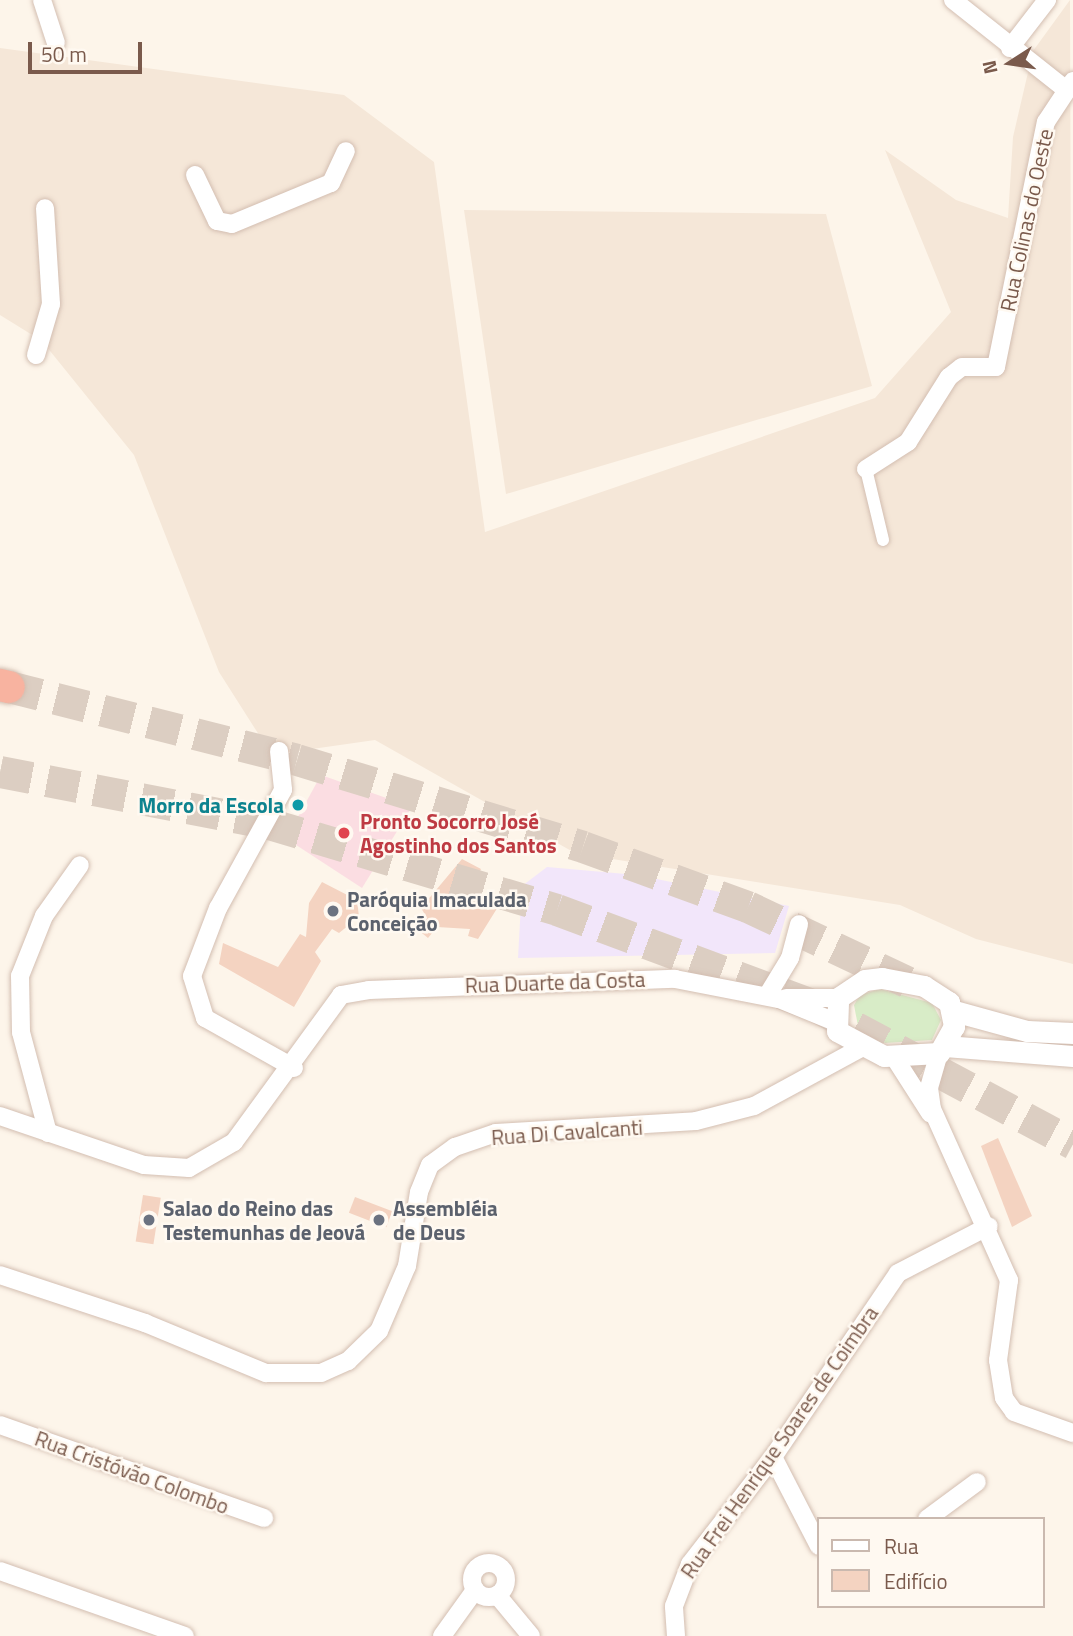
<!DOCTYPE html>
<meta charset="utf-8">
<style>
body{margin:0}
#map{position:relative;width:1073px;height:1636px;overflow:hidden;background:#fdf5ea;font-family:"Titillium Web",sans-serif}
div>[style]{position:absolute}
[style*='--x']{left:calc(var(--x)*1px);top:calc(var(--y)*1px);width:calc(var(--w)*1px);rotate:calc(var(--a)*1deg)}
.residential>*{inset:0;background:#f5e7d8}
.education>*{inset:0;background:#f2e6fa}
.medical>*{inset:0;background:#fbdde2}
.green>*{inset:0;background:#d8ecc7}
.building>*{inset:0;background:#f4d3c1;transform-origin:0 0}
.motorway-tunnel>*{height:32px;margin-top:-16px;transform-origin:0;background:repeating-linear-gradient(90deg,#dccec2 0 32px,transparent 0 48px)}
.roads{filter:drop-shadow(0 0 2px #d3beb1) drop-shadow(0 0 2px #d3beb1)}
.pedestrian>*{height:12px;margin:-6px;padding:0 6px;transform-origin:6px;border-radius:6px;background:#fff}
.minor>*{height:18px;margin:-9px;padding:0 9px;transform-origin:9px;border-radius:9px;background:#fff}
.minor>.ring{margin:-9px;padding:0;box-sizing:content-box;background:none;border:18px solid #fff;border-radius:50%}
.tertiary>*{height:21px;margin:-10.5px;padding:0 10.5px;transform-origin:10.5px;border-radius:10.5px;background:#fff}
.motorway>*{height:32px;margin:-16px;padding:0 16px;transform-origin:16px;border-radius:16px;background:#f8b3a0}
.dots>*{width:19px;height:19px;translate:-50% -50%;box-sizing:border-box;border:4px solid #fff9f1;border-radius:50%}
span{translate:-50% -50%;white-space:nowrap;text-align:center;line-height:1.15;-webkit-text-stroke:5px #fff9f1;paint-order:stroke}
.street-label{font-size:21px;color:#7a5a4c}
.culture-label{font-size:21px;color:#0d838f;font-weight:700}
.right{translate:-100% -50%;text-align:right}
.health-label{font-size:21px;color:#be3a42;font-weight:700}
.left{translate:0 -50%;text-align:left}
.worship-label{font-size:21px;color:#5b616d;font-weight:700}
.legend{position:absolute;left:817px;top:1517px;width:228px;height:91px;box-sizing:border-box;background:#fff9f1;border:2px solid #cab9af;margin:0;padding:9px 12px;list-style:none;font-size:21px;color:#7a5a4c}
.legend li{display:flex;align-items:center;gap:14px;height:35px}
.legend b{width:35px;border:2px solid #cab9af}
.north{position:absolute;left:975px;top:28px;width:70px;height:70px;-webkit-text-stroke:5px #fff9f1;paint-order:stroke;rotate:258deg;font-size:19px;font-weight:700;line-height:28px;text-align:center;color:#7a5a4c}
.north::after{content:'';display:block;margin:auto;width:24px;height:32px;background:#7a5a4c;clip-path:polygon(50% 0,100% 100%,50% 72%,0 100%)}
.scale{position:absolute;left:28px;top:42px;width:114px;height:32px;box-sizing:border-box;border:4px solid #7a5a4c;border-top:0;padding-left:9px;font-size:21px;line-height:24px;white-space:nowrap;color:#7a5a4c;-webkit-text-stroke:5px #fff9f1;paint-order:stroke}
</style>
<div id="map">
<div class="residential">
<i style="clip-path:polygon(1070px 0,1073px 964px,976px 939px,900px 905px,575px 853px,375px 740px,284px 753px,261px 738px,219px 672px,134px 455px,42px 341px,0 315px,0 48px,344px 95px,434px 162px,485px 532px,875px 398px,951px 312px,885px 150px,956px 200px,1008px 218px,1013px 137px,1033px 51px)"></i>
<i style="clip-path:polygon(464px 210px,826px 214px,872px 386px,506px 494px)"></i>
</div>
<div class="education">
<i style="clip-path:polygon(547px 867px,637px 875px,789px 906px,775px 953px,518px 958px,522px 886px)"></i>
</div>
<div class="medical">
<i style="clip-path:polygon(321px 775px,412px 807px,362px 888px,293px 843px,294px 824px)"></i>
</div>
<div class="green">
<i style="clip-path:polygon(880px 989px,932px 1003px,941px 1020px,932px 1040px,885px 1043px,858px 1026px,854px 1005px,860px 995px)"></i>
</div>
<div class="building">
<i style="clip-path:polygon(462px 859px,481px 869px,469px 893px,501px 902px,478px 939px,468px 936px,470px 929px,437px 927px,428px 938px,417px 929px,426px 916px,421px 908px)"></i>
<i style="clip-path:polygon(322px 882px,357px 900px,359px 917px,339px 933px,332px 929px,315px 952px,321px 961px,294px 1007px,219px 964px,223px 943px,278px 967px,300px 934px,306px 937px,309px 903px)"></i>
<i style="clip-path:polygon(998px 1138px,1032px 1216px,1012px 1227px,981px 1146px)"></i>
<i style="left:143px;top:1195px;width:18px;height:47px;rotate:9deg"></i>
<i style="left:355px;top:1197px;width:40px;height:17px;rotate:21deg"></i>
</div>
<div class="motorway-tunnel">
<i style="--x:9;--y:687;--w:297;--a:14.2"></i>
<i style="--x:297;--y:760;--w:299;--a:16.9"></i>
<i style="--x:583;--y:847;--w:176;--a:20"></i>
<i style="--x:748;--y:907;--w:189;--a:25.3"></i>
<i style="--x:0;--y:772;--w:274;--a:10.9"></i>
<i style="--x:269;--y:824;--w:301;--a:16.6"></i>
<i style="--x:557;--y:910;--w:273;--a:20.4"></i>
<i style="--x:813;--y:1005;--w:295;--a:28.1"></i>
</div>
<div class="roads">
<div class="pedestrian">
<i style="--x:866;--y:469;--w:73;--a:76.5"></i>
</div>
<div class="minor">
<i style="--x:42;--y:0;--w:45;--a:72"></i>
<i style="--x:953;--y:0;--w:142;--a:38.4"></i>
<i style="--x:1010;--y:48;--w:61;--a:-52.4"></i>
<i style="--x:195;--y:175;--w:51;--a:64.4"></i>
<i style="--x:217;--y:221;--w:15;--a:11"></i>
<i style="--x:232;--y:224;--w:107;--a:-22.5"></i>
<i style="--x:331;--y:183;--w:35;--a:-65"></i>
<i style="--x:36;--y:355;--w:53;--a:-73.6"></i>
<i style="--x:51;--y:304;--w:96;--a:-93.6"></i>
<i style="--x:866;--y:469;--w:50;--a:-32.7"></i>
<i style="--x:908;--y:442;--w:77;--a:-57.8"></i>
<i style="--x:949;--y:377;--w:16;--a:-38"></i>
<i style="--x:962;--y:367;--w:34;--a:0"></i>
<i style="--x:996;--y:367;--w:250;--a:-78.5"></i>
<i style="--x:1046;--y:122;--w:49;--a:-56.6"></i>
<i style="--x:279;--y:751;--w:39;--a:84"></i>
<i style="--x:283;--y:790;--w:135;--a:118.8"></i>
<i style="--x:218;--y:908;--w:73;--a:110.9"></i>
<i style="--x:192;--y:976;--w:44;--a:72.8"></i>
<i style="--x:205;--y:1018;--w:102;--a:29.3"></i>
<i style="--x:767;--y:996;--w:44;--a:-58.8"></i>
<i style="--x:790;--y:958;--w:35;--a:-75"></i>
<i style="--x:786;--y:998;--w:52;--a:0"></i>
<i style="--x:939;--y:1053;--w:36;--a:106"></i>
<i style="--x:929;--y:1088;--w:21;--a:82"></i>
<i style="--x:932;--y:1109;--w:188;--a:65.8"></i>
<i style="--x:1009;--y:1280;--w:81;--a:97.8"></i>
<i style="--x:998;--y:1360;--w:38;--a:81"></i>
<i style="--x:1004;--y:1398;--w:17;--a:54"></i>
<i style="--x:1014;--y:1412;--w:63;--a:19.6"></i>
<i style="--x:894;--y:1057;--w:67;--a:57.3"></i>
<i style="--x:0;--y:1116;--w:152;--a:18.8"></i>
<i style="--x:144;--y:1165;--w:45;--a:3.8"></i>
<i style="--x:189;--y:1168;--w:52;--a:-30"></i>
<i style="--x:234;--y:1142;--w:182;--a:-53.9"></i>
<i style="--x:341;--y:995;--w:28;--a:-10"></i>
<i style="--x:369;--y:990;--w:306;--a:-2.1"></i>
<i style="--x:675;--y:979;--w:106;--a:10.9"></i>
<i style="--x:779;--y:999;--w:58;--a:22.2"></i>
<i style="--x:48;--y:1133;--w:105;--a:-105"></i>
<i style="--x:21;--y:1032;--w:56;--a:-91"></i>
<i style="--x:20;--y:976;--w:65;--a:-68.2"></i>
<i style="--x:44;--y:916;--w:62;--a:-54.8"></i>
<i style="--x:0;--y:1275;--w:153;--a:18.3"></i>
<i style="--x:145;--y:1323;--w:131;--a:22.5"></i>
<i style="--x:266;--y:1373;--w:55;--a:0"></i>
<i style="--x:321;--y:1373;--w:30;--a:-24"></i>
<i style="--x:348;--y:1361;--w:43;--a:-44.1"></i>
<i style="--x:379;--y:1331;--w:71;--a:-66.7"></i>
<i style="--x:407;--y:1266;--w:75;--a:-80.8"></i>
<i style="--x:419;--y:1192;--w:29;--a:-68"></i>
<i style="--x:430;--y:1165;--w:31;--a:-36"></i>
<i style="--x:455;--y:1147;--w:43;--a:-18.9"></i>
<i style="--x:496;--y:1133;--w:200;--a:-3.4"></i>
<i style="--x:696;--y:1121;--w:60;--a:-14.5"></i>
<i style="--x:754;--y:1106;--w:122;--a:-28.5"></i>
<i style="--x:0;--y:1425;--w:280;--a:19.4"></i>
<i style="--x:773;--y:1457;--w:100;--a:62.7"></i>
<i style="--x:927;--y:1519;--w:62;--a:-36.5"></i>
<i class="ring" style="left:472px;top:1563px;width:16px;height:16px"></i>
<i style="--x:0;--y:1571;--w:196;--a:19.4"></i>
<i style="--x:497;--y:1595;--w:53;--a:50.3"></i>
<i style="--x:442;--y:1636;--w:57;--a:-54.3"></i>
<i style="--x:676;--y:1636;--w:30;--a:-94"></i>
<i style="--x:674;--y:1606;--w:45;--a:-69.1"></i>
<i style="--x:690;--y:1564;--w:135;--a:-52.2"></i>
<i style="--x:773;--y:1457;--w:222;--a:-55.8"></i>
<i style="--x:898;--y:1273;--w:102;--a:-27.3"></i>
</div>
<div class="tertiary">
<i style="--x:882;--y:978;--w:43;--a:10.8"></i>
<i style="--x:924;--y:986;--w:30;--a:33"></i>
<i style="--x:949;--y:1002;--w:25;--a:78"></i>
<i style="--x:954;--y:1026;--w:31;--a:119"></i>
<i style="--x:939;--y:1053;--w:55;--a:176.9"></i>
<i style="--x:884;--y:1056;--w:53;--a:-152"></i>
<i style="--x:837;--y:1031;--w:33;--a:-88"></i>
<i style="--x:838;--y:998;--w:32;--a:-34"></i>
<i style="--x:865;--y:980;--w:17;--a:-7"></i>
<i style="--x:954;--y:1011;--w:76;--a:15.3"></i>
<i style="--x:1027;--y:1031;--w:46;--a:2.5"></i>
<i style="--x:945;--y:1046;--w:128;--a:4.5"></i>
</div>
<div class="motorway">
<i style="--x:0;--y:685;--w:9;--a:13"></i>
</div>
</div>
<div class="dots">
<i style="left:298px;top:805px;background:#0f9aa8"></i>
<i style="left:344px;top:833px;background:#e0444e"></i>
<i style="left:333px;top:911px;background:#6b7280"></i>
<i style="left:149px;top:1220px;background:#6b7280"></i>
<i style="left:379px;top:1220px;background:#6b7280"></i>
</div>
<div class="street-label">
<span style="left:1026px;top:220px;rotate:-78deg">Rua Colinas do Oeste</span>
<span style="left:555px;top:982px;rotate:-2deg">Rua Duarte da Costa</span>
<span style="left:567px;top:1132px;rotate:-4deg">Rua Di Cavalcanti</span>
<span style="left:779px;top:1442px;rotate:-55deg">Rua Frei Henrique Soares de Coimbra</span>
<span style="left:132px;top:1472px;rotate:20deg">Rua Cristóvão Colombo</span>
</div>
<div class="culture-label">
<span class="right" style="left:284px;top:805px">Morro da Escola</span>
</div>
<div class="health-label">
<span class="left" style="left:360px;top:833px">Pronto Socorro José<br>Agostinho dos Santos</span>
</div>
<div class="worship-label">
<span class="left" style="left:347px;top:911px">Paróquia Imaculada<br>Conceição</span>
<span class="left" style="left:163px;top:1220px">Salao do Reino das<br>Testemunhas de Jeová</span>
<span class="left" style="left:393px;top:1220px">Assembléia<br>de Deus</span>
</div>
<ul class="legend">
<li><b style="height:9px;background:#fff"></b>Rua</li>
<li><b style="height:19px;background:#f4d3c1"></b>Edifício</li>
</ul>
<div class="north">N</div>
<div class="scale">50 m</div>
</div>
